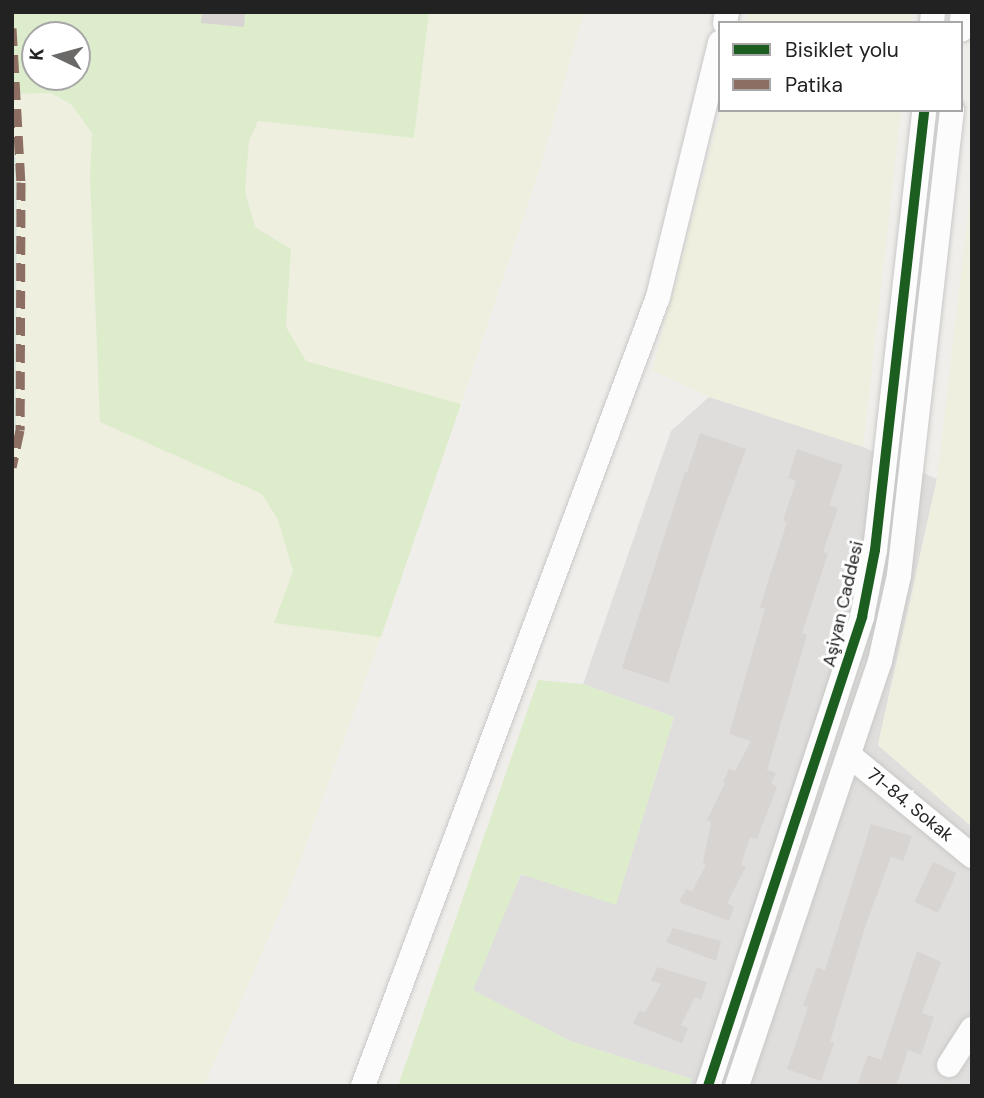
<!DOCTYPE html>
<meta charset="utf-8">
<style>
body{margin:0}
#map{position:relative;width:984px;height:1098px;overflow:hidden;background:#f0eeeb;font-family:"DM Sans",sans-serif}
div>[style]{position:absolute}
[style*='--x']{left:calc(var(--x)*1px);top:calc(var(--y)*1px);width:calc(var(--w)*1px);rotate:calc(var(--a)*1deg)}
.residential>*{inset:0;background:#dfdedc}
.farmland>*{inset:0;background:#efefdf;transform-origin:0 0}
.grass>*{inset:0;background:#ddeccb}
.wetland>*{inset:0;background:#d9e6de}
.building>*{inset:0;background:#d7d4d2;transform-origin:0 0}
.roads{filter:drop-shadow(0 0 2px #c9c8c7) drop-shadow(0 0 2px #c9c8c7)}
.minor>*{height:24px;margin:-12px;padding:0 12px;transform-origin:12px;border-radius:12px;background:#fdfcfc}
.quiet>*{height:9px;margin-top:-4.5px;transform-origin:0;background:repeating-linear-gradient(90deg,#8d6e63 0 18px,transparent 0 27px)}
.cycleway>*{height:10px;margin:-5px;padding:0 5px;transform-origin:5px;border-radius:5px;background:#1b5e20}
span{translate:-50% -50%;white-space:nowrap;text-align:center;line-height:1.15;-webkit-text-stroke:6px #fff;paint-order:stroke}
.street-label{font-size:18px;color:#222}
.frame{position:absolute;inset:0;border:14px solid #222;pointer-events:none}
.legend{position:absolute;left:718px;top:21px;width:245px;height:91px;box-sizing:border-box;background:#fff;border:2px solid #a7a7a7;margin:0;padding:9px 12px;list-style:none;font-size:21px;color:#222}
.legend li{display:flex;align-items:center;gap:14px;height:35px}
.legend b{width:35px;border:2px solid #a7a7a7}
.north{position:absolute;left:21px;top:21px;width:70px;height:70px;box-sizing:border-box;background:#fff;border:2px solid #a7a7a7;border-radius:50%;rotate:275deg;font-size:19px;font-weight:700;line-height:28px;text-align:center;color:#222}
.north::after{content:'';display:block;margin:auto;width:24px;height:32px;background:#6a6968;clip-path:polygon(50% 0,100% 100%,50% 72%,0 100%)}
</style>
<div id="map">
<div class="residential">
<i style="clip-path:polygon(709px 397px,840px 437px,937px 479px,878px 745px,972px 827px,972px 1086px,689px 1086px,691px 1079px,570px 1041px,472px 990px,521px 874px,616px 904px,674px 717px,583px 684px,671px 431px)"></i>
</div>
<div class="farmland">
<i style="clip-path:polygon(429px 12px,584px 12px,541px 165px,461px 404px,306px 361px,286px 327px,291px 249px,255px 227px,245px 191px,249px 141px,258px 121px,414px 138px)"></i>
<i style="left:747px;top:12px;width:165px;height:11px"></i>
<i style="clip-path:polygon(51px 93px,72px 105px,92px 133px,90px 178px,100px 422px,262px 494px,278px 520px,293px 572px,275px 623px,381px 637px,291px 886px,204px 1086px,12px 1086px,12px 447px,16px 430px,17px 182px,12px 94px)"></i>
<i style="clip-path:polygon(721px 110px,901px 110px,863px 447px,709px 397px,652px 370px)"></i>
<i style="clip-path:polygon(972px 180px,972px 827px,878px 745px,937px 479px)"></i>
</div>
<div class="grass">
<i style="clip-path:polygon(evenodd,12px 12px,429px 12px,414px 138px,258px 121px,249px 141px,245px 191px,255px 227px,291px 249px,286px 327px,306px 361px,461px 404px,381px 637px,274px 623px,293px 571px,278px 520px,262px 494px,100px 422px,90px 178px,92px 133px,72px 105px,51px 93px,12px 94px,12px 12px,35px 35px,77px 35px,77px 77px,35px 77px,35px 35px)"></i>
<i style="clip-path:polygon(538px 680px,583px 684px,674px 717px,616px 905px,521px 874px,473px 990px,570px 1041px,692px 1079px,689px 1086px,398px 1086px)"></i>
</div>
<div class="wetland">
<i style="clip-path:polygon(12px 100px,17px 182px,16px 430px,12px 447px)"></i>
</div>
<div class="building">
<i style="clip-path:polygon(202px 12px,245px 12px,244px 27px,201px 23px)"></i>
<i style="clip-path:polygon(700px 433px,746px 449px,716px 531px,668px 683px,622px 668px,685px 472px,687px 473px)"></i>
<i style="clip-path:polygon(797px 449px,843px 465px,829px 505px,838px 508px,823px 552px,828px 553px,802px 633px,807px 635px,767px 770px,776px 773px,771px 783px,777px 787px,757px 839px,750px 837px,741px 865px,746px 866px,727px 903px,734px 907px,729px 921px,679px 902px,686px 889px,692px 891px,706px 865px,703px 863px,711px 822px,707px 820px,725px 783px,723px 782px,729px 769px,735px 771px,751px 741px,729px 734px,765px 609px,760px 607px,787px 522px,783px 521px,796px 481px,788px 478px)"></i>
<i style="clip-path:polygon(871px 824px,912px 836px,903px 861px,891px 857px,865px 927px,830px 1042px,834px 1043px,821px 1081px,787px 1069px,808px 1007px,803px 1006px,817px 967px,825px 970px)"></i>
<i style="left:933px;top:862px;width:26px;height:44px;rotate:25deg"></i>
<i style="clip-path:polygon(673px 928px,721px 941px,716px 961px,666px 942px)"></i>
<i style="clip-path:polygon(917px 951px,941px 962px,922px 1013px,934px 1017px,921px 1055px,908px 1050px,896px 1086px,857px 1086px,868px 1055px,881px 1060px)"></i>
<i style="clip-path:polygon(657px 967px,707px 982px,701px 1000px,695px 997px,681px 1025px,688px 1028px,682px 1043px,633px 1024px,639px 1011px,645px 1012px,661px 984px,651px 981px)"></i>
</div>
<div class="roads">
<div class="minor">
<i style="--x:725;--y:23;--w:11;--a:-80"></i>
<i style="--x:932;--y:23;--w:11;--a:-85"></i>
<i style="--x:961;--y:30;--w:18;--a:-84"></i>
<i style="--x:849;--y:755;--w:159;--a:39.4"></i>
<i style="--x:949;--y:1065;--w:43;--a:-57.4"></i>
<i style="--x:363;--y:1086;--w:842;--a:-69.5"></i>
<i style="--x:658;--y:297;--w:262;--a:-76.3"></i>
<i style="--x:708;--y:1086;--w:494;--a:-71.8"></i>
<i style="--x:862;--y:617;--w:68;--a:-79"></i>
<i style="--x:875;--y:550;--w:443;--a:-83.6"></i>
<i style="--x:737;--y:1086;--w:448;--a:-71.4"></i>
<i style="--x:880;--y:661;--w:88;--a:-77.5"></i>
<i style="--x:899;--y:575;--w:468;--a:-83.5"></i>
</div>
</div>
<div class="quiet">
<i style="--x:12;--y:28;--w:154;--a:86.7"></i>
<i style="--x:21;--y:182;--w:248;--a:90.2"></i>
<i style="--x:20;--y:430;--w:38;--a:102"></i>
</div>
<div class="cycleway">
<i style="--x:708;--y:1086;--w:494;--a:-71.8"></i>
<i style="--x:862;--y:617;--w:68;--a:-79"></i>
<i style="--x:875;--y:550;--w:443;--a:-83.6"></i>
</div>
<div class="street-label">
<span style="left:843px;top:604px;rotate:-77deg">Aşiyan Caddesi</span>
<span style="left:910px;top:805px;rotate:39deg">71-84. Sokak</span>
</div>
<div class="frame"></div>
<ul class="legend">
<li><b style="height:9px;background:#1b5e20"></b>Bisiklet yolu</li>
<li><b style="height:9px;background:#8d6e63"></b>Patika</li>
</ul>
<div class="north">K</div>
</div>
